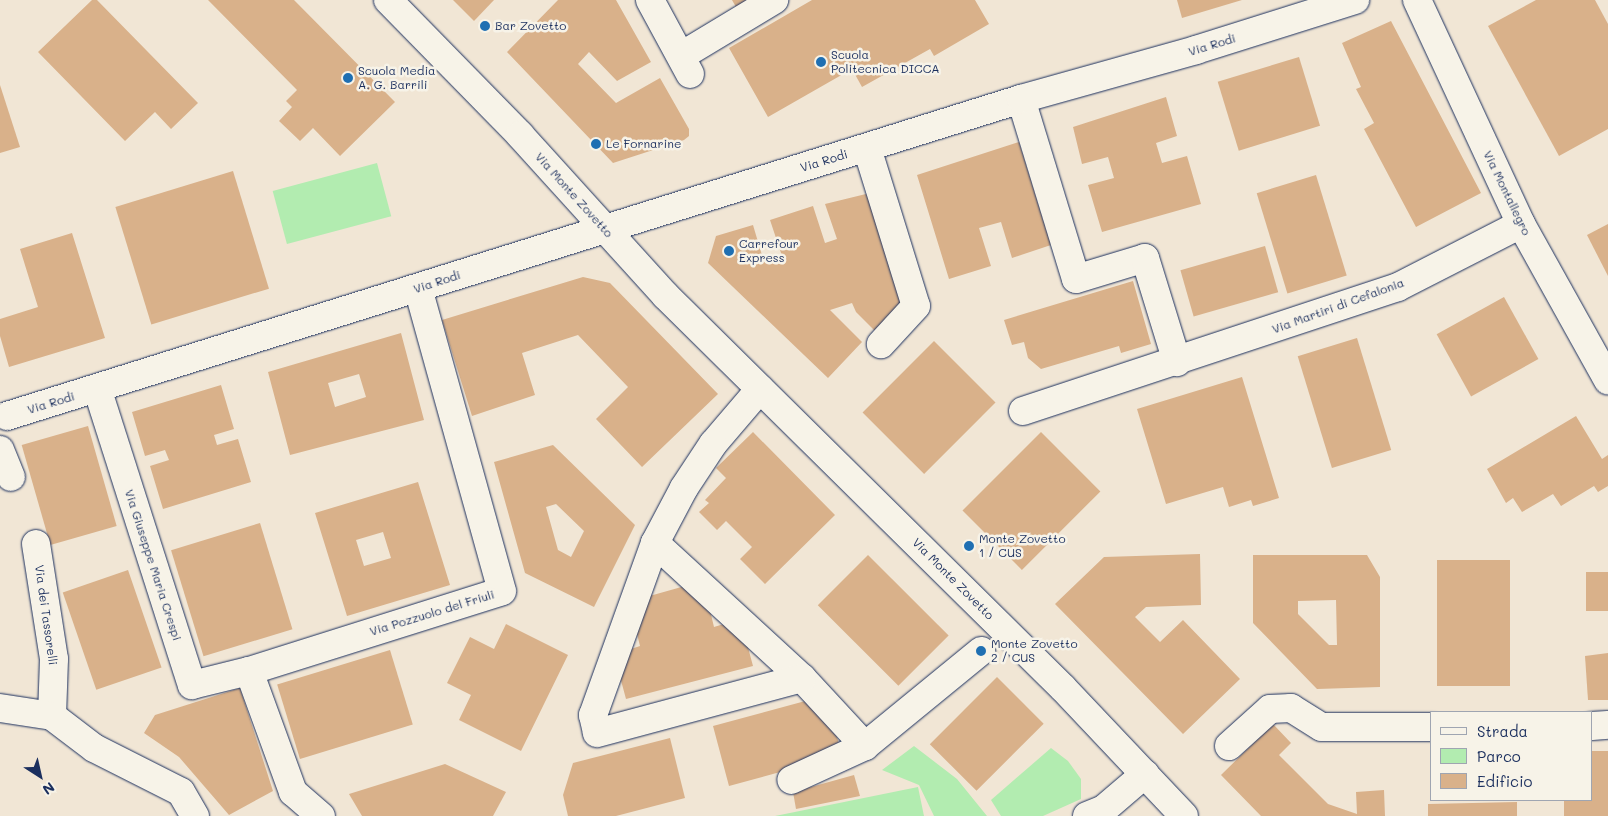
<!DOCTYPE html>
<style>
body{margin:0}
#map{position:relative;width:1608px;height:816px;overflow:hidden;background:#f1e6d5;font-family:Mali,sans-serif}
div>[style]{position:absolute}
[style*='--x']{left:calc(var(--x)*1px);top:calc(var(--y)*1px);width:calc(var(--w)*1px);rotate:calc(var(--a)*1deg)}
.green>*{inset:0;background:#b2ecb0;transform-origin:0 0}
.building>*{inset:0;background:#d9b18a;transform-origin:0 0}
.roads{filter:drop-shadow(0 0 1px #1b2f5e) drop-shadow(0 0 1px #1b2f5e)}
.minor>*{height:28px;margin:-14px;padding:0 14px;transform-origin:14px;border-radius:14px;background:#f7f3e8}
.dots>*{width:14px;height:14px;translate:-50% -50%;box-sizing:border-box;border:2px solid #f7f3e8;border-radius:50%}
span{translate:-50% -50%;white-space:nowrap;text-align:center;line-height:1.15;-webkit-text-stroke:5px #f7f3e8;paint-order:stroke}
.poi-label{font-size:12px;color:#1b2f5e}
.left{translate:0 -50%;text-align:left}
.street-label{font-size:12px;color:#1b2f5e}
.legend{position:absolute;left:1430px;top:711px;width:162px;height:90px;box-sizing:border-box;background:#f7f3e8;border:1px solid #9fa5b1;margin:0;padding:6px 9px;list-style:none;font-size:15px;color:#1b2f5e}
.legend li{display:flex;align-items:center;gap:10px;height:25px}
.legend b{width:25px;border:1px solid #9fa5b1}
.north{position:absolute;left:15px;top:751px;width:50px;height:50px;-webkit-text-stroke:4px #f7f3e8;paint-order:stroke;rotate:145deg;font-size:14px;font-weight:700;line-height:20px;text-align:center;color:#1b2f5e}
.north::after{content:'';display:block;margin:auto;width:18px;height:22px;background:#1b2f5e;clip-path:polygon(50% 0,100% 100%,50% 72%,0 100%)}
</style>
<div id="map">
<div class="green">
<i style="left:377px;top:163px;width:55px;height:108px;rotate:75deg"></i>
<i style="clip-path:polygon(914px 746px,957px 779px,987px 816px,934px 816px,919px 785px,882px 770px)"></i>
<i style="clip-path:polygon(1051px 748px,1068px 761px,1081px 779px,1081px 799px,1043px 816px,1001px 816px,991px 800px)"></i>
<i style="clip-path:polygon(918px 787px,924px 816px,775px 816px)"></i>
</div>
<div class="building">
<i style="clip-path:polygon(92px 0,97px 0,198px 103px,171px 129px,155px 112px,125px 141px,38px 52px)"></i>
<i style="clip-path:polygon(208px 0,294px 0,395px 102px,340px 156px,313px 128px,300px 141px,279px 121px,292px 107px,286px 101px,297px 90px)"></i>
<i style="clip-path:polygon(453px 0,494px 0,474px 21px)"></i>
<i style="clip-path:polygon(558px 0,616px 0,651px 62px,617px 81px,589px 52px,578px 64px,616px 103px,660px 78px,689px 129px,689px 136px,684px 140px,613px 163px,507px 52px)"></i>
<i style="clip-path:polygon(732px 0,748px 0,736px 7px)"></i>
<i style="clip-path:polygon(812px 0,975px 0,989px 24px,934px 56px,930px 49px,862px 87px,852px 69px,768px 117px,729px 48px)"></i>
<i style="clip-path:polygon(1177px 0,1242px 0,1182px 18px)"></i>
<i style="clip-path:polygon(1536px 0,1595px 0,1608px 24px,1608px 129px,1559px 156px,1488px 26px)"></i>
<i style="clip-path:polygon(1391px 21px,1481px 193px,1416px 227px,1364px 129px,1374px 123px,1356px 89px,1361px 87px,1342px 43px)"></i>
<i style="left:1299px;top:57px;width:72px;height:85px;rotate:73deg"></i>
<i style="clip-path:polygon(0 85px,20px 147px,0 153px)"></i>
<i style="clip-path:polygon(1166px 97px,1177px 136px,1156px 143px,1162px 163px,1187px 156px,1201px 204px,1102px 232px,1088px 185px,1114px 178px,1108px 157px,1082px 164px,1073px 127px)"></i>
<i style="clip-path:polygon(1019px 142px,1051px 245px,1012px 258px,1001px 222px,979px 228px,991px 266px,949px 279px,917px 175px)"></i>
<i style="left:233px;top:171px;width:123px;height:123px;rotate:73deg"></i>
<i style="left:1316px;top:175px;width:105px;height:62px;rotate:73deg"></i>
<i style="clip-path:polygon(870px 193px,904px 301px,875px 331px,856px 312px,852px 303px,830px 310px,862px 342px,828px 378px,708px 263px,716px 236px,753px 225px,764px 262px,782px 256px,770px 220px,813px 206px,825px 243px,837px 239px,825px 204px)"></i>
<i style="clip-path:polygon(1608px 224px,1608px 276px,1587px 235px)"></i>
<i style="clip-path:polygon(72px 233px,105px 338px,9px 367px,0 336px,0 319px,38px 307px,20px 249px)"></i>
<i style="left:1265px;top:246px;width:48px;height:88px;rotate:74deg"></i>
<i style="clip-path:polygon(583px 277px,610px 283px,718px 394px,642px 467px,596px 419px,628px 387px,578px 335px,522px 353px,535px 395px,472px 416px,442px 320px)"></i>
<i style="clip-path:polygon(1133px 281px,1151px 344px,1121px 353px,1119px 346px,1041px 369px,1028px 358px,1024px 342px,1012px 345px,1004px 320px)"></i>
<i style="left:1504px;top:297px;width:71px;height:77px;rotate:61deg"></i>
<i style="clip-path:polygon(evenodd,401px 333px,424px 420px,290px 455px,268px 372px,401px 333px,359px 374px,366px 397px,335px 407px,328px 383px,359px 374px)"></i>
<i style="left:1357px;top:338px;width:117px;height:62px;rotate:73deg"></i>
<i style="left:934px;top:341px;width:87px;height:101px;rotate:45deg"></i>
<i style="clip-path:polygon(1242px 377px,1279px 498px,1253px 506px,1251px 500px,1229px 507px,1223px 487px,1166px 504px,1137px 409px)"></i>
<i style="clip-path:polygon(221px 385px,234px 429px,214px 435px,217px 445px,238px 439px,251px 482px,163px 509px,150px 466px,169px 460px,165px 450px,145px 456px,132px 412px)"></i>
<i style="clip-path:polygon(1576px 416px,1602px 459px,1608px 455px,1608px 486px,1598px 492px,1594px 486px,1561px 506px,1553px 494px,1522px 512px,1513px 498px,1506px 503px,1487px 469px)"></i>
<i style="left:88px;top:426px;width:104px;height:69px;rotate:74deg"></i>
<i style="clip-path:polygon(753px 432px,835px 515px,765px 584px,740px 559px,752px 547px,726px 521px,717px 530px,699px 512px,709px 503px,705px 500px,726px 478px,716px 468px)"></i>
<i style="left:1041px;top:432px;width:84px;height:111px;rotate:45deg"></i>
<i style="clip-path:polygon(evenodd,553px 445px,635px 525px,594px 607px,525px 573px,494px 462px,553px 445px,556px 504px,584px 531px,571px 557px,558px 550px,546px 507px,556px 504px)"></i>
<i style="clip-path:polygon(evenodd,418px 482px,450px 585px,347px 616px,315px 513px,418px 482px,383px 532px,391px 558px,364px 566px,356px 540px,383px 532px)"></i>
<i style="left:260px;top:523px;width:111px;height:93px;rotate:73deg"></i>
<i style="clip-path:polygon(1200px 554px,1201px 605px,1146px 607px,1135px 617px,1160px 642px,1183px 620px,1240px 679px,1183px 734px,1055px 604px,1104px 557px)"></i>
<i style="left:868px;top:555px;width:114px;height:71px;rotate:45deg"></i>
<i style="clip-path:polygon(evenodd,1253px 555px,1367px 555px,1380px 577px,1380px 687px,1317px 689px,1253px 623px,1253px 555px,1336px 600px,1337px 645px,1329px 645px,1298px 614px,1298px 601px,1336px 600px)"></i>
<i style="left:1437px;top:560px;width:73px;height:126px"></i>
<i style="left:128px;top:570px;width:103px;height:69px;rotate:71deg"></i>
<i style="left:1608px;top:572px;width:39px;height:22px;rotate:90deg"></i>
<i style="clip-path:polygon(685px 586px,707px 598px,714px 627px,727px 623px,746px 640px,753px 666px,626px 699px,619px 673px,628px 650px,640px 646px,633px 618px,646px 597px)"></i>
<i style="clip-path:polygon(506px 624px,568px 655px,521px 751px,459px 720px,471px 695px,447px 683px,470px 637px,494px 649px)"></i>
<i style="left:390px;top:650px;width:78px;height:118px;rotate:73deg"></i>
<i style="clip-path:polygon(1608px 653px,1608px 700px,1588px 700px,1585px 656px)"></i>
<i style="left:997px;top:677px;width:66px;height:95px;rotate:45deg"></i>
<i style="clip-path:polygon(240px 688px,273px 791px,229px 815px,179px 757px,144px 733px,155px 715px)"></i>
<i style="clip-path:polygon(809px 700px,833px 722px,842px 755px,729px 786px,713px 726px)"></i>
<i style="clip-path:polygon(1273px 724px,1291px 743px,1279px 755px,1328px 804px,1357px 814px,1356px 792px,1384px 790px,1385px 816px,1261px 816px,1221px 775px)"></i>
<i style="clip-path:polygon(670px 738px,685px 798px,616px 816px,568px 816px,563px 795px,573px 763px)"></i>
<i style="clip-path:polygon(1592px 751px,1608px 751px,1608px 816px,1564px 816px,1564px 800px,1592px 800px)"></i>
<i style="clip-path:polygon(445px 764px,506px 792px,493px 816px,362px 816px,349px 794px)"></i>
<i style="clip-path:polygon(854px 775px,860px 796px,796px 809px,793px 792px)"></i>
<i style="clip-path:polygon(1517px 802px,1517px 816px,1428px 816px,1428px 804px)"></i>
</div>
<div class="roads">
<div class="minor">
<i style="--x:388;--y:0;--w:189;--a:45.6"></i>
<i style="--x:520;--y:135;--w:216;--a:47.8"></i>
<i style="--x:665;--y:295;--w:559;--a:44.64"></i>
<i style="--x:1063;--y:688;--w:176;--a:46.6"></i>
<i style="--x:650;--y:0;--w:84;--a:61.6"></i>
<i style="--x:1417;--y:0;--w:247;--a:65.1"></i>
<i style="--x:1521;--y:224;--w:179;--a:60.9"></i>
<i style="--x:681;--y:56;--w:109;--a:-31.1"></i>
<i style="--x:1021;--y:99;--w:188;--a:73"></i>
<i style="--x:1076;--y:279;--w:72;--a:-16.9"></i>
<i style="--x:1145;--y:258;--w:109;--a:72.9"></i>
<i style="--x:867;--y:148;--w:165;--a:72.8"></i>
<i style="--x:916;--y:306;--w:52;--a:132.6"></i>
<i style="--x:97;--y:388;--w:312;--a:72.3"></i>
<i style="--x:192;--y:685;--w:59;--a:-13.8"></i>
<i style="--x:249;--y:671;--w:265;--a:-17.5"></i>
<i style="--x:502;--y:591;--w:314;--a:-105.5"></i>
<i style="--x:760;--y:389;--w:72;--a:130.5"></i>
<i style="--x:713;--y:444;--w:53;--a:123.4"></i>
<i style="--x:684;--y:488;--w:62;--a:117.8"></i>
<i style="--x:655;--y:543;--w:200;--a:42.6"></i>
<i style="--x:802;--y:678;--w:93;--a:47.2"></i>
<i style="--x:865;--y:746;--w:81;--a:155.3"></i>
<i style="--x:1023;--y:411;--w:395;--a:-18.3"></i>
<i style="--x:1398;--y:287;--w:138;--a:-27.1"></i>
<i style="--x:7;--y:416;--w:1062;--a:-17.36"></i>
<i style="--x:1021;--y:99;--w:182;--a:-15.6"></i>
<i style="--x:1196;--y:50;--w:167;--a:-17.5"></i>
<i style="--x:0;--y:450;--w:29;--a:68"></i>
<i style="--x:655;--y:543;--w:183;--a:109.8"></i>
<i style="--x:593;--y:715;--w:18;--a:77"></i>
<i style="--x:597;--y:733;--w:212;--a:-15"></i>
<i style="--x:36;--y:544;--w:116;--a:81.1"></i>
<i style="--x:54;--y:659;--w:57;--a:92"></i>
<i style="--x:249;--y:671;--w:129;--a:70"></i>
<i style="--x:293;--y:792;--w:37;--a:41"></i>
<i style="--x:0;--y:708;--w:53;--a:8.7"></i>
<i style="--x:52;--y:716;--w:53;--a:37.3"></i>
<i style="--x:94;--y:748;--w:97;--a:26.8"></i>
<i style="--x:181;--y:792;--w:28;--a:60"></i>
<i style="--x:1592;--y:726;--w:16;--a:-4"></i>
<i style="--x:865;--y:746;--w:150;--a:-39.3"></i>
<i style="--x:1229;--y:746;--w:55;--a:-42.1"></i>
<i style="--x:1270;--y:709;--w:21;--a:-3"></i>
<i style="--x:1291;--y:708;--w:36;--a:32"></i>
<i style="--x:1322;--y:727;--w:110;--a:0"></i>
<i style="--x:1087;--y:816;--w:18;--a:-22"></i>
<i style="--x:1104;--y:809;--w:54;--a:-40.5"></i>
</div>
</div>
<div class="dots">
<i style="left:485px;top:26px;background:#1f6fb2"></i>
<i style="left:821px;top:62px;background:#1f6fb2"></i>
<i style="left:348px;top:78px;background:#1f6fb2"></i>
<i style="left:596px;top:144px;background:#1f6fb2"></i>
<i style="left:729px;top:251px;background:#1f6fb2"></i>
<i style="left:969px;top:546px;background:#1f6fb2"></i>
<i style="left:981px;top:651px;background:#1f6fb2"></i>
</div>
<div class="poi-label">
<span class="left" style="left:495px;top:26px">Bar Zovetto</span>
<span class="left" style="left:831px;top:62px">Scuola<br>Politecnica DICCA</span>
<span class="left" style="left:358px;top:78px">Scuola Media<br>A. G. Barrili</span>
<span class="left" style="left:606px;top:144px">Le Fornarine</span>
<span class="left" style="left:739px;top:251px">Carrefour<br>Express</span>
<span class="left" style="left:979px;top:546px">Monte Zovetto<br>1 / CUS</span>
<span class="left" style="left:991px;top:651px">Monte Zovetto<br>2 / CUS</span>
</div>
<div class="street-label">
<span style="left:1212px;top:45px;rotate:-17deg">Via Rodi</span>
<span style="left:824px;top:161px;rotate:-17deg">Via Rodi</span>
<span style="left:1507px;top:193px;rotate:64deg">Via Montallegro</span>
<span style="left:574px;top:195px;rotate:48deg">Via Monte Zovetto</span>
<span style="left:437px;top:282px;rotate:-18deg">Via Rodi</span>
<span style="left:1338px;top:306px;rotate:-20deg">Via Martiri di Cefalonia</span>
<span style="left:51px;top:403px;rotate:-17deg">Via Rodi</span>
<span style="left:153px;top:565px;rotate:72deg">Via Giuseppe Maria Crespi</span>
<span style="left:953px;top:579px;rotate:45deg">Via Monte Zovetto</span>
<span style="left:432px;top:613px;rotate:-17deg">Via Pozzuolo del Friuli</span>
<span style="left:46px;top:615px;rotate:82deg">Via dei Tassorelli</span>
</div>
<ul class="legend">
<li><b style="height:6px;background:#f7f3e8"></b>Strada</li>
<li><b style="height:14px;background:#b2ecb0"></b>Parco</li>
<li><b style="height:14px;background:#d9b18a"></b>Edificio</li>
</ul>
<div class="north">N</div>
</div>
